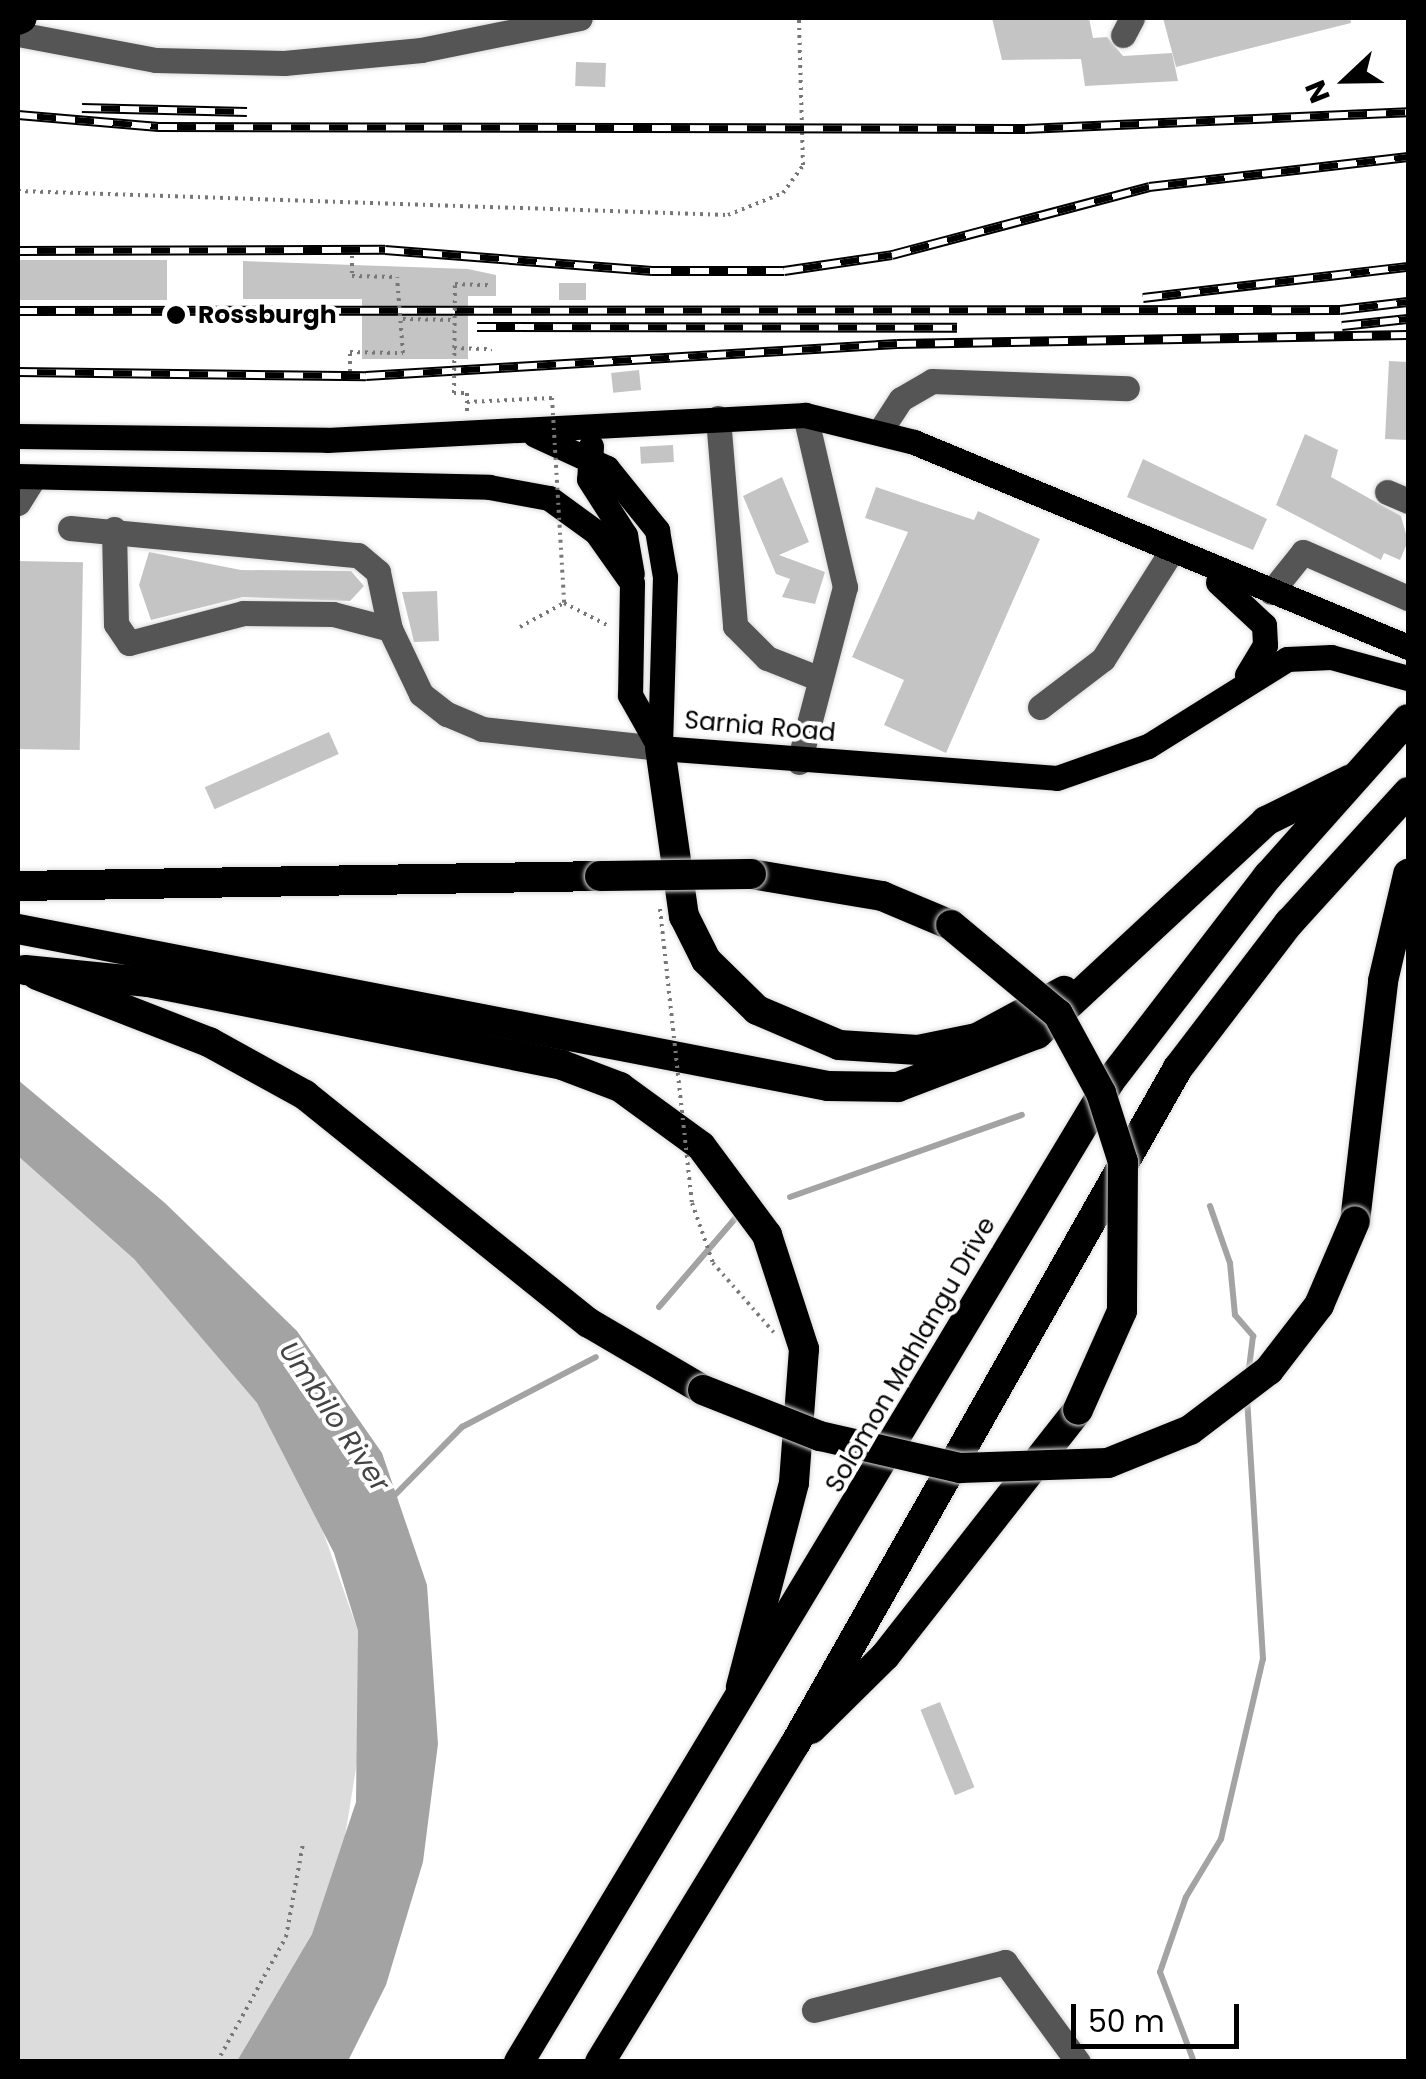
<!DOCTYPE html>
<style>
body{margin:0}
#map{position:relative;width:1426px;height:2079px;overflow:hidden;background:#fff;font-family:Poppins,sans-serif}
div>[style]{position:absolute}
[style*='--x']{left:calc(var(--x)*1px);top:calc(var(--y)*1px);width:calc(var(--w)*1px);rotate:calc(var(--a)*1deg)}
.green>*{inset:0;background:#dcdcdc}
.water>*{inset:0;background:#a3a3a3}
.stream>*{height:6px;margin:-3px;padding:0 3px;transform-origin:3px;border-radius:3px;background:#a3a3a3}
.building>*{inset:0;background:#c4c4c4;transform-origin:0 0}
.path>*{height:4px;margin-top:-2px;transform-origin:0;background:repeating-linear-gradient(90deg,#777 0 2.5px,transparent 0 7.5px)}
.roads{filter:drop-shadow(0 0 2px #dbdbdb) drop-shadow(0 0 2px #dbdbdb)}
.minor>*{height:25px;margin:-12.5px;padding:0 12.5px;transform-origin:12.5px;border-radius:12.5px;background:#555}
.major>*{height:25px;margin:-12.5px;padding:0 12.5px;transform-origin:12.5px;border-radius:12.5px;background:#000}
.highway>*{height:30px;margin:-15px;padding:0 15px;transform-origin:15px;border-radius:15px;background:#000}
.rail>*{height:10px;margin-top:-5px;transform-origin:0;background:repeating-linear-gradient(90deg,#fff 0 19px,#000 0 38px);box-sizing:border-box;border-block:2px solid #000}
.path-bridge>*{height:4px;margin-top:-2px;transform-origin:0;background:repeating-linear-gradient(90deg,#777 0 2.5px,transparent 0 7.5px)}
.bridges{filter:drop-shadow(0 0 2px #dbdbdb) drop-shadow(0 0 2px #dbdbdb)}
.highway-bridge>*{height:30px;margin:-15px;padding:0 15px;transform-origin:15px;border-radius:15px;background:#000}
.dots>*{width:28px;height:28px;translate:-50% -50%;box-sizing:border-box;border:5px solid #fff;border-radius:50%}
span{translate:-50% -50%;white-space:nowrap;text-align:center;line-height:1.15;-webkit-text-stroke:8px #fff;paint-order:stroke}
.poi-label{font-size:25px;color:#000;font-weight:700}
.left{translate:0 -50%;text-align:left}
.street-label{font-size:25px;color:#000}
.water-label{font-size:28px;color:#444;font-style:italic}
.frame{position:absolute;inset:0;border:20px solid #000;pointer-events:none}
.north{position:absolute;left:1296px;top:30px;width:100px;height:100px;-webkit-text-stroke:8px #fff;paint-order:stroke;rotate:248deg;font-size:28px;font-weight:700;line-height:40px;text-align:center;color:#000}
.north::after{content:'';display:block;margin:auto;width:35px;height:45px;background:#000;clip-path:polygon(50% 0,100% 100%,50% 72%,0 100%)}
.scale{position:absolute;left:1071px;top:2004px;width:168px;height:45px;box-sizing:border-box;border:5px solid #000;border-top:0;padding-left:12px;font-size:30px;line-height:35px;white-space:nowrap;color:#000;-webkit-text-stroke:8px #fff;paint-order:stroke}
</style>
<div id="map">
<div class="green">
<i style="clip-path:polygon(18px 1156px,134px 1259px,257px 1403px,314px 1506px,358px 1631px,363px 1725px,342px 1855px,312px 1934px,237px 2061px,18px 2061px)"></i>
</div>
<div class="water">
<i style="clip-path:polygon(18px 1080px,165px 1203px,297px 1331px,382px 1453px,427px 1585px,438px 1744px,423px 1862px,386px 1985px,348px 2061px,237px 2061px,312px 1934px,356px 1802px,358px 1631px,334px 1553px,257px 1403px,134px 1259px,18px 1156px)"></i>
</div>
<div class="stream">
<i style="--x:790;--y:1197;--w:246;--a:-19.5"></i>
<i style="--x:1210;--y:1206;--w:60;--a:70.7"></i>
<i style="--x:1230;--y:1263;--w:52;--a:84.5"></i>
<i style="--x:1235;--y:1315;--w:28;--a:49"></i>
<i style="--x:1253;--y:1336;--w:35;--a:97"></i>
<i style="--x:659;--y:1307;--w:121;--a:-49.3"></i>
<i style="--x:390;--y:1500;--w:103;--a:-45.4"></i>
<i style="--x:462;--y:1427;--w:151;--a:-27.6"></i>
<i style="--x:1194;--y:2062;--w:96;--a:-110.7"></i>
<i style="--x:1160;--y:1972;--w:79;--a:-70.9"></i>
<i style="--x:1186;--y:1897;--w:68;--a:-58.9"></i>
<i style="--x:1221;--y:1839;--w:185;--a:-76.9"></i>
<i style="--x:1263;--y:1659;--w:261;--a:-93.5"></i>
</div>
<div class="building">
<i style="clip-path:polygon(992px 18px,1089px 18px,1093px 38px,1107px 37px,1123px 56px,1172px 53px,1178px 81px,1085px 86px,1081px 59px,1002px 60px)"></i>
<i style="clip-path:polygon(1163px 18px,1350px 18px,1351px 23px,1176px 67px)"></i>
<i style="left:576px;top:62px;width:30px;height:24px;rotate:2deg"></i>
<i style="left:18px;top:260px;width:149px;height:40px"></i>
<i style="clip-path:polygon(243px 261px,468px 269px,496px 275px,496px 296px,468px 296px,468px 359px,362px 359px,362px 299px,243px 299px)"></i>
<i style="left:559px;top:283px;width:27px;height:17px"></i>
<i style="clip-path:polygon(1389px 361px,1408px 362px,1408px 440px,1385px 439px)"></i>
<i style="left:639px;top:370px;width:20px;height:28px;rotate:84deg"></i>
<i style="clip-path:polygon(1305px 434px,1338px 450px,1331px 477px,1401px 516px,1408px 541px,1400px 560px,1384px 553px,1381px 560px,1276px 505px)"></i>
<i style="left:673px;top:445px;width:17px;height:33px;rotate:87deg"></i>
<i style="clip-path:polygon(1143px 459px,1267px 519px,1253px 550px,1127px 497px)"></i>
<i style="clip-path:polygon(782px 477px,809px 542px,779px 555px,825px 572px,815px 604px,782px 597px,790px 579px,776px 574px,743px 496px)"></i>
<i style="clip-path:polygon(876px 487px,974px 520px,978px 511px,1040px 539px,946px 753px,884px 725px,904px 680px,852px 657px,908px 532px,865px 518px)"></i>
<i style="clip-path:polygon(149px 552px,241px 570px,351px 571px,364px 586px,350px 601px,243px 597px,151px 620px,139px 585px)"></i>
<i style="left:18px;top:561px;width:65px;height:188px;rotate:1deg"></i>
<i style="clip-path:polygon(437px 591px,439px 641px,414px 642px,402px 592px)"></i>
<i style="left:329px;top:732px;width:24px;height:136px;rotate:66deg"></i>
<i style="left:940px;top:1702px;width:92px;height:21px;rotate:68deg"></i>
</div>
<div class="path">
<i style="--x:18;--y:191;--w:710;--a:1.94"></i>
<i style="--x:728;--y:215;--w:59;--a:-21.8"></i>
<i style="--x:783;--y:193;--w:34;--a:-54"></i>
<i style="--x:803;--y:165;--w:147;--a:-91.6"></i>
<i style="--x:352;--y:256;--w:20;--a:90"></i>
<i style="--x:352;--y:276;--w:45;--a:1.3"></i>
<i style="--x:455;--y:284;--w:35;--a:2"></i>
<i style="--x:403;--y:319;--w:52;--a:1.1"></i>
<i style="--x:454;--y:348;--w:38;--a:2"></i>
<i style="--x:350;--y:371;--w:19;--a:-90"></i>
<i style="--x:350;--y:352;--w:45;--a:1.3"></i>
<i style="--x:454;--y:393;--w:13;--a:0"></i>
<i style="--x:467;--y:393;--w:18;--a:90"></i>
<i style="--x:467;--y:402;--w:85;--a:-2.7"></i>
<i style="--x:520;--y:627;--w:50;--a:-28.6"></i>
<i style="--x:564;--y:603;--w:51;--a:27.1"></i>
<i style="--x:217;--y:2062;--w:143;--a:-61.1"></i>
<i style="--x:286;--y:1937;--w:96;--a:-79.7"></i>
</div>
<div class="roads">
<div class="minor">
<i style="--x:18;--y:34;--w:140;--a:10.7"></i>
<i style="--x:156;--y:60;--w:128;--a:1.3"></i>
<i style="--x:284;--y:63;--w:138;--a:-5.4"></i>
<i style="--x:421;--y:50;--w:162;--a:-11.4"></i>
<i style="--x:1123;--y:35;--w:19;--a:-62"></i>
<i style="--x:718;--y:418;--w:209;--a:85.3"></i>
<i style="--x:735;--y:626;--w:45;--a:45"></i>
<i style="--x:767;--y:658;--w:57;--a:21.6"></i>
<i style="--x:880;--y:431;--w:38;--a:-57"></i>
<i style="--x:901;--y:399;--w:36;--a:-30"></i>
<i style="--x:932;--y:381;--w:195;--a:2.1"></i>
<i style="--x:1387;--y:492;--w:23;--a:23"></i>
<i style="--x:18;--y:503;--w:31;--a:-58"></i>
<i style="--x:70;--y:528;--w:289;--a:5.4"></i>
<i style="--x:358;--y:555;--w:26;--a:40"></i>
<i style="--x:378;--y:572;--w:58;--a:78.1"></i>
<i style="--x:390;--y:629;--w:72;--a:64.5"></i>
<i style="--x:421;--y:694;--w:33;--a:38"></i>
<i style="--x:447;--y:714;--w:38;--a:23"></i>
<i style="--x:482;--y:729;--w:179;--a:6.1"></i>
<i style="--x:114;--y:529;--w:95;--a:88.8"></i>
<i style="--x:116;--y:624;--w:23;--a:56"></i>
<i style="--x:129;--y:643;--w:118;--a:-14.7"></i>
<i style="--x:243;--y:613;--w:90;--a:0.6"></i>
<i style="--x:333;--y:614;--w:59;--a:14.7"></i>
<i style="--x:1271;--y:592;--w:51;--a:-51.3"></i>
<i style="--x:1303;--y:552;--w:115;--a:23.7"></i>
<i style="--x:1040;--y:707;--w:79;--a:-37.3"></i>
<i style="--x:1103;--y:659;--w:127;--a:-57.6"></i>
<i style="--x:799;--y:762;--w:181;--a:-75.3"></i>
<i style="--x:845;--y:587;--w:177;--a:-103.1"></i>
<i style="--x:814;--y:2010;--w:197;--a:-14.1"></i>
<i style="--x:1005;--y:1962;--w:124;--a:53.9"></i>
</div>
<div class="major">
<i style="--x:535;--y:435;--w:79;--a:24.6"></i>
<i style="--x:607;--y:468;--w:80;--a:51.1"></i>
<i style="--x:657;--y:530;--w:48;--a:80.3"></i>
<i style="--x:665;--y:577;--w:171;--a:91.7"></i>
<i style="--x:18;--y:436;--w:309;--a:0.7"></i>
<i style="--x:327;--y:440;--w:479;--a:-3"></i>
<i style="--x:805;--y:415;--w:112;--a:13.9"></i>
<i style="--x:914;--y:442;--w:535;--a:22.54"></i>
<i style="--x:591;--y:446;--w:33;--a:93"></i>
<i style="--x:589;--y:479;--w:67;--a:57.3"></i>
<i style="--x:625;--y:535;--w:39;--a:80"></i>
<i style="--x:18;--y:476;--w:471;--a:1.3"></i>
<i style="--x:489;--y:487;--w:61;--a:10.4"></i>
<i style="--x:549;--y:498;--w:58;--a:35.9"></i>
<i style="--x:596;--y:532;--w:62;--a:54.8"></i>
<i style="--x:632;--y:583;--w:112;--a:91"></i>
<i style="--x:630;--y:695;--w:61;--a:60.5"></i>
<i style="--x:660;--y:748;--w:398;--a:4.3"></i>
<i style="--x:1057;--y:778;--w:96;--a:-19.4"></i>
<i style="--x:1148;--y:746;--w:164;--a:-32"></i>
<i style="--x:1287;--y:659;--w:44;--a:-2.6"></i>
<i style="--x:1331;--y:657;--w:80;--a:15.3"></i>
<i style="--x:1218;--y:582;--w:63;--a:43.1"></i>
<i style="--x:1264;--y:625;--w:20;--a:87"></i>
<i style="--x:1265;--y:645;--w:35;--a:121"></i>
</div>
<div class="highway">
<i style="--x:18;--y:20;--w:4;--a:-27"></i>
<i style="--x:660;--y:748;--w:170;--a:81.9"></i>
<i style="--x:684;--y:916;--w:49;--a:63.4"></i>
<i style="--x:706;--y:960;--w:71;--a:44.4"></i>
<i style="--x:757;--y:1010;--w:89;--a:23.1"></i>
<i style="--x:839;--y:1045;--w:79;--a:3.6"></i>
<i style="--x:918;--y:1050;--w:60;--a:-11.5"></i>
<i style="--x:977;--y:1038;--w:99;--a:-28.4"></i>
<i style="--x:751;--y:874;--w:133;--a:9.5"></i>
<i style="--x:882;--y:896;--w:75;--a:22.8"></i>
<i style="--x:18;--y:886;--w:582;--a:-0.98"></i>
<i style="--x:18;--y:929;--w:825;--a:10.97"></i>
<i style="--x:828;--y:1086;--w:70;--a:0.8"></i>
<i style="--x:898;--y:1087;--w:149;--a:-20.9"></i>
<i style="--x:1037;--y:1034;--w:313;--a:-42.9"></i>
<i style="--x:1266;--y:821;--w:93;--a:-26.3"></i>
<i style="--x:25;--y:970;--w:124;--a:5.6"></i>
<i style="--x:148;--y:982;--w:422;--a:11.3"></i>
<i style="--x:562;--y:1065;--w:62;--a:20.8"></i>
<i style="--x:620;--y:1087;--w:100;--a:36.1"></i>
<i style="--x:701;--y:1146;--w:111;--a:53.4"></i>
<i style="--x:767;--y:1235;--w:120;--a:72"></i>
<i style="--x:804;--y:1349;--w:134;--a:94.3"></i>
<i style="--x:794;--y:1483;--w:211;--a:104.6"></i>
<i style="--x:37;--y:975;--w:185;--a:21.3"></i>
<i style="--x:209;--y:1042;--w:110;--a:28.9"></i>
<i style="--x:305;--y:1095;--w:364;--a:38.8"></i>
<i style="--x:589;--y:1323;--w:132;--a:30.4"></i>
<i style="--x:1355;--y:1221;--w:242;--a:-83.3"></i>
<i style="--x:1383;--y:981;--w:110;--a:-76.8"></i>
<i style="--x:811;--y:1729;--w:104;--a:-44.6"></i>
<i style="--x:885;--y:1656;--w:313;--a:-51.9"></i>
<i style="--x:519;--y:2062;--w:1145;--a:-58.93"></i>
<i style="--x:1110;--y:1081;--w:259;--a:-52.4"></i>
<i style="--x:1268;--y:876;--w:210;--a:-48.3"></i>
<i style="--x:600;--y:2062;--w:373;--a:-58.5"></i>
<i style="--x:795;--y:1744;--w:777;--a:-60.47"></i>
<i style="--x:1178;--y:1068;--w:183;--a:-52.6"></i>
<i style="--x:1289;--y:923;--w:177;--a:-47.7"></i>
</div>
</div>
<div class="rail">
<i style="--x:82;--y:108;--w:165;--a:1.4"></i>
<i style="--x:18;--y:115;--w:141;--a:4.9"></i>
<i style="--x:158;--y:127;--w:867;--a:0.13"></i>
<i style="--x:1025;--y:129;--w:383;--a:-2.5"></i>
<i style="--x:18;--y:251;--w:367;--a:-0.2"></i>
<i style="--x:385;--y:250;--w:268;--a:4.5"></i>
<i style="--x:652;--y:271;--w:132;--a:0"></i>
<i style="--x:784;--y:271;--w:109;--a:-8.4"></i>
<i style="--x:892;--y:255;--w:266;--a:-14.8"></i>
<i style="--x:1149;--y:187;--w:261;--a:-6.6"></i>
<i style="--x:1143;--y:298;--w:267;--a:-6.7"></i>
<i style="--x:18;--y:311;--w:1322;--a:-0.04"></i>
<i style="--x:1340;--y:310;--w:68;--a:-6.7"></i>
<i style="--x:1342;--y:326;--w:66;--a:-6.1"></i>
<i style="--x:477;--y:327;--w:480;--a:0.1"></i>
<i style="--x:18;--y:372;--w:348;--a:0.7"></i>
<i style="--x:366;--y:376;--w:532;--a:-3.45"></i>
<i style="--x:897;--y:344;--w:511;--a:-1.01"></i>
</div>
<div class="path-bridge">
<i style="--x:395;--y:353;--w:8;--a:0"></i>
<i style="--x:403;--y:353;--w:76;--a:-94.5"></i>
<i style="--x:454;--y:393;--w:109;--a:-89.5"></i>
<i style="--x:552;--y:398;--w:205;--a:86.6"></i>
<i style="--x:660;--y:909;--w:296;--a:83.8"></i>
<i style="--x:692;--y:1203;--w:64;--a:70.7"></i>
<i style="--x:713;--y:1263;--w:97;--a:48.8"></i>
</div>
<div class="bridges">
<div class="highway-bridge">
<i style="--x:600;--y:876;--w:151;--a:-0.8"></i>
<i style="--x:951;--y:925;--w:139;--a:39.8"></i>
<i style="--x:1058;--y:1014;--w:90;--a:61.4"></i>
<i style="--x:1101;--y:1093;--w:72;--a:72.3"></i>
<i style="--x:1123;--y:1162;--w:149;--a:90.4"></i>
<i style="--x:1122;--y:1311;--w:108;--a:114"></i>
<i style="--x:703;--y:1390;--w:126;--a:21.5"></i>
<i style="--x:820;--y:1436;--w:144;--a:12.9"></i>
<i style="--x:960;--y:1468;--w:148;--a:-1.9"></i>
<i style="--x:1108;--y:1463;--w:88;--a:-21.9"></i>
<i style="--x:1190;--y:1430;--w:99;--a:-37.2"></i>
<i style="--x:1269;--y:1370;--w:82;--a:-52.4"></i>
<i style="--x:1319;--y:1305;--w:91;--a:-66.8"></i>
</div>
</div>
<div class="dots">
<i style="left:176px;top:315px;background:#000"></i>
</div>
<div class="poi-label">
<span class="left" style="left:198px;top:315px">Rossburgh</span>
</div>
<div class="street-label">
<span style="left:760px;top:727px;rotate:5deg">Sarnia Road</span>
<span style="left:911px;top:1355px;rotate:-60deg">Solomon Mahlangu Drive</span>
</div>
<div class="water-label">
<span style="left:334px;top:1417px;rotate:56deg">Umbilo River</span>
</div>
<div class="frame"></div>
<div class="north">N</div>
<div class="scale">50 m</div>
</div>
